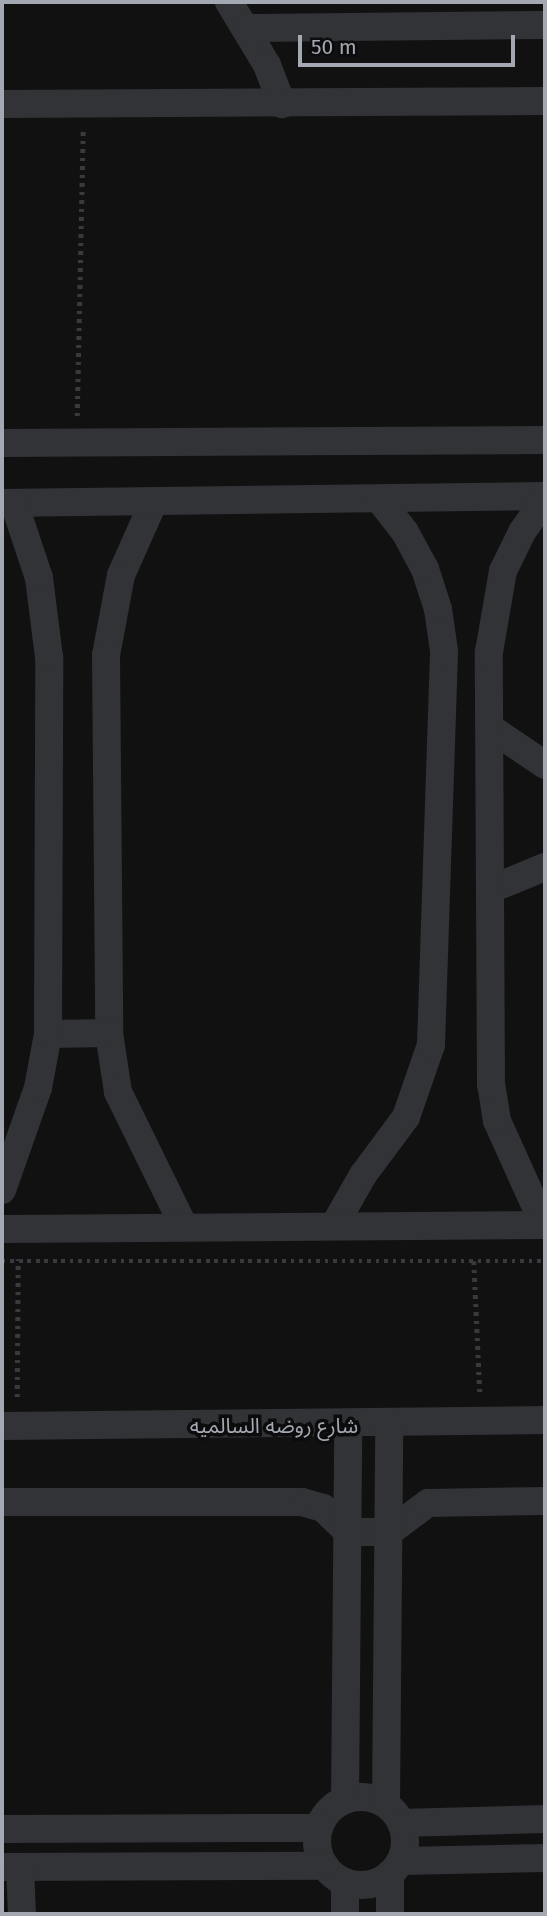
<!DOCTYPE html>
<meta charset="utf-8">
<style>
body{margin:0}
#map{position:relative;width:547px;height:1916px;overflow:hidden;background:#111112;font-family:"Fira Sans","Noto Sans Arabic",sans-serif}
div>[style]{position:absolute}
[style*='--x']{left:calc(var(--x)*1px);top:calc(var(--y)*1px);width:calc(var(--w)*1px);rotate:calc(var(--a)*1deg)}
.path>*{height:4.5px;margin-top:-2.25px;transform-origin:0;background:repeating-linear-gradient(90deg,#383a3e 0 3.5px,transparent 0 8.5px)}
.minor>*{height:28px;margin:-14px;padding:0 14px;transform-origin:14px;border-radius:14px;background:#323337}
.minor>.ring{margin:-14px;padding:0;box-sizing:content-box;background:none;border:28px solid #323337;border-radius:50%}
span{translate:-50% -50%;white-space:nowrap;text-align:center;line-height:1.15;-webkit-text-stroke:7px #0c0c0d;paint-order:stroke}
.street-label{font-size:21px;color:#a3a8b2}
.frame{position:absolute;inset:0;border:4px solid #a3a8b2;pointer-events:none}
.scale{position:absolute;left:298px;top:35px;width:217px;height:32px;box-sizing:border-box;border:4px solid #a3a8b2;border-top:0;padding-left:9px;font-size:21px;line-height:24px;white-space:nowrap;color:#a3a8b2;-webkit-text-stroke:5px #0c0c0d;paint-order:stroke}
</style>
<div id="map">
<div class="path">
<i style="--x:77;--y:416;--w:285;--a:-88.8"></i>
<i style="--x:2;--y:1261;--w:543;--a:0"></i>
<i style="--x:474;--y:1261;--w:134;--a:87.4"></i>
<i style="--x:17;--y:1397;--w:138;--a:-89.6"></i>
</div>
<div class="minor">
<i style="--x:229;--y:2;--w:74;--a:58.9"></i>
<i style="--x:267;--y:65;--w:42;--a:69"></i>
<i style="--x:247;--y:28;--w:298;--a:-0.6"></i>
<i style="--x:2;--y:104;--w:543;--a:-0.32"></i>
<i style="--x:2;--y:443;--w:543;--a:-0.32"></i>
<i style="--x:154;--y:501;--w:81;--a:114"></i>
<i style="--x:121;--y:575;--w:81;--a:100.6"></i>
<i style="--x:106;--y:655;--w:378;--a:89.5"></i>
<i style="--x:109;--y:1033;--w:60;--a:81.3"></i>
<i style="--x:118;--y:1092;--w:150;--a:63.9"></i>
<i style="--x:2;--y:503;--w:543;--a:-0.74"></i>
<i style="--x:492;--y:729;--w:64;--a:34.2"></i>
<i style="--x:491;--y:889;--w:58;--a:-22.2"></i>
<i style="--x:48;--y:1034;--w:61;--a:-0.9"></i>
<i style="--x:2;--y:1190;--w:108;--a:-70.6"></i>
<i style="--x:38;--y:1088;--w:55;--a:-79.5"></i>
<i style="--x:48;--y:1034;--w:377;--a:-89.8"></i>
<i style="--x:49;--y:657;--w:80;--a:-97.2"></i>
<i style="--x:39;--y:578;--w:79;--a:-108.4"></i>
<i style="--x:544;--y:1225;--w:114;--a:-114.3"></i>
<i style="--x:497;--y:1121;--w:36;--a:-99"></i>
<i style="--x:491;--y:1085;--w:433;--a:-90.3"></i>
<i style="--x:489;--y:652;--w:82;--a:-80.2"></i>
<i style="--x:503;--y:571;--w:43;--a:-64"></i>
<i style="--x:522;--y:532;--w:40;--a:-55.1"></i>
<i style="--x:334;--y:1226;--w:59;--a:-60.4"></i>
<i style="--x:363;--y:1175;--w:72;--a:-53.4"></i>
<i style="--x:406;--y:1117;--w:76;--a:-70.9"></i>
<i style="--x:431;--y:1045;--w:394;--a:-88.1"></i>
<i style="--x:444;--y:651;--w:42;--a:-98.1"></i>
<i style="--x:438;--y:609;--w:42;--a:-108"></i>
<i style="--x:425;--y:569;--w:42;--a:-118.4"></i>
<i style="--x:405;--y:532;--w:42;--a:-128.2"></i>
<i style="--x:2;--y:1229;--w:543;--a:-0.42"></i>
<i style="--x:2;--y:1426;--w:543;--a:-0.63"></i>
<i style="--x:2;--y:1502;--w:300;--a:0"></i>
<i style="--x:302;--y:1502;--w:22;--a:16"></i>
<i style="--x:323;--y:1508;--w:35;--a:44"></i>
<i style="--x:348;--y:1532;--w:41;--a:0"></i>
<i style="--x:389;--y:1532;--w:49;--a:-36.6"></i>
<i style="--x:428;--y:1503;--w:117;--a:-1"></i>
<i class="ring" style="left:317px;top:1797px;width:60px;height:60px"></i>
<i style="--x:345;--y:1800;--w:374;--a:-89.5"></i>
<i style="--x:386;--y:1804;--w:379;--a:-89.5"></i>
<i style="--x:401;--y:1823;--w:144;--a:-1.6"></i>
<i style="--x:2;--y:1829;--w:317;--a:-0.2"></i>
<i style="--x:401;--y:1861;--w:144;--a:-1.2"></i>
<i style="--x:2;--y:1867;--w:323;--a:-0.2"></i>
<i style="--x:20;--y:1867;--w:47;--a:87.6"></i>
<i style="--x:345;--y:1914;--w:32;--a:-90"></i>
<i style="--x:390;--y:1914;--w:40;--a:-90"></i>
</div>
<div class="street-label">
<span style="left:274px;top:1426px">شارع روضه السالميه</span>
</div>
<div class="frame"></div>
<div class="scale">50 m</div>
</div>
